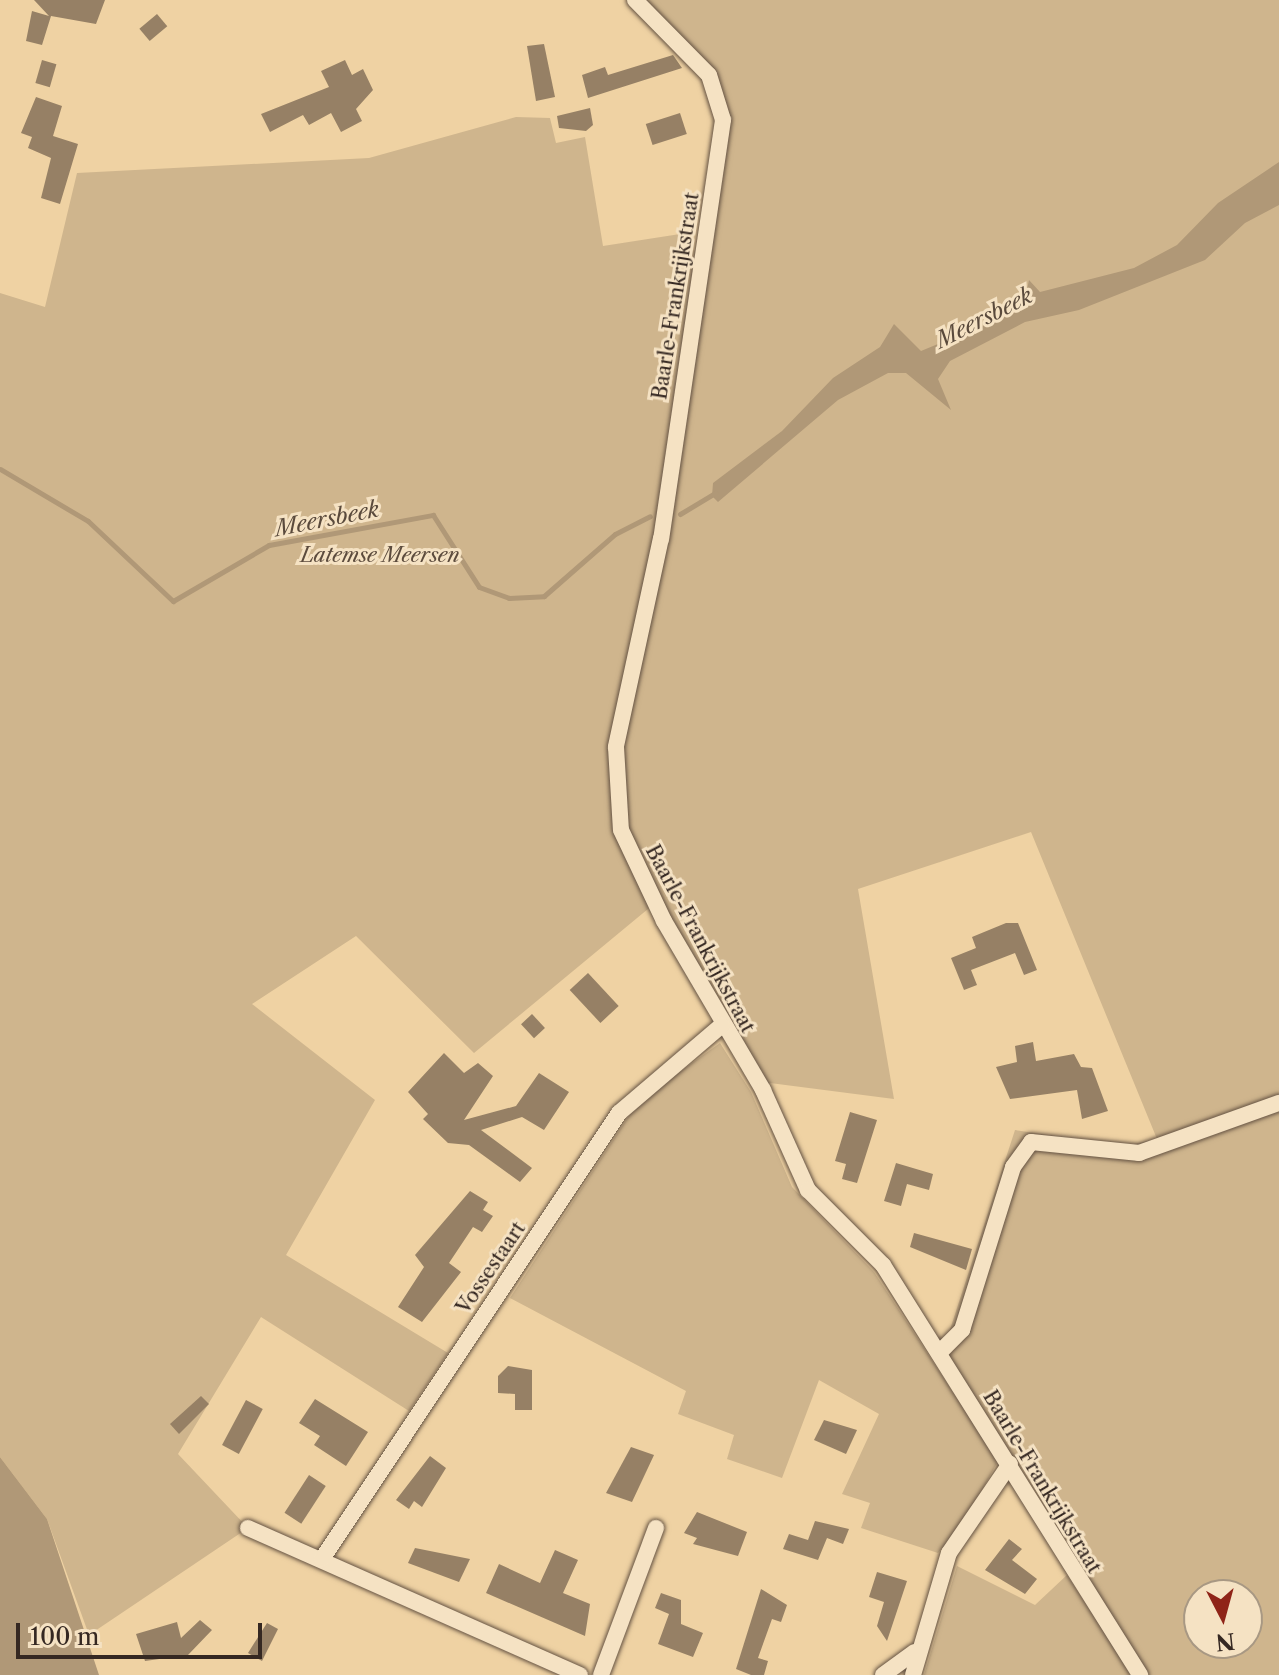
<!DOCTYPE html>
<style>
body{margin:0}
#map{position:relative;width:1279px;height:1675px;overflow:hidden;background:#efd2a3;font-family:"Libre Caslon Text",serif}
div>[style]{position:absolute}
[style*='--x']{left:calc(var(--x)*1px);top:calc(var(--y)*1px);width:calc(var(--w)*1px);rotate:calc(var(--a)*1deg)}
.green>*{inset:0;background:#cfb58d}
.water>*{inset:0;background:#b09877}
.stream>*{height:5px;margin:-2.5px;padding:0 2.5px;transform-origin:2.5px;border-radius:2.5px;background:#b09877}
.building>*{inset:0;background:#968065;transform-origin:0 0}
.roads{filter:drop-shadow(0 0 2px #645242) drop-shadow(0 0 2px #645242)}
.minor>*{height:16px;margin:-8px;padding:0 8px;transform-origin:8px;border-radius:8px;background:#f5e2c3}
span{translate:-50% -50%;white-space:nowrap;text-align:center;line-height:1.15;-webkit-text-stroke:6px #f5e2c3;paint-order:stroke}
.street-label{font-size:20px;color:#352822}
.park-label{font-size:20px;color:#5c4b3d;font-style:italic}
.water-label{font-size:22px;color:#5a4a3c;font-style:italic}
.north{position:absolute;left:1183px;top:1579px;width:80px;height:80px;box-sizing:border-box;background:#f5e2c3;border:2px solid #a89883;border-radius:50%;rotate:174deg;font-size:22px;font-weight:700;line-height:32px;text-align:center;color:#352822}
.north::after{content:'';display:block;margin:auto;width:28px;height:36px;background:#8f2418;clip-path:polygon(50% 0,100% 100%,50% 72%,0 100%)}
.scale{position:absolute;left:16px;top:1623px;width:246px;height:36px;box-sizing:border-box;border:4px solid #352822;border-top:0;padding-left:10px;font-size:24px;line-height:28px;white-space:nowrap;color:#352822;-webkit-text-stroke:6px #f5e2c3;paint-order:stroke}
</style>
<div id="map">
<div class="green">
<i style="clip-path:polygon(evenodd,635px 0,1279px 0,1279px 1675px,1145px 1675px,943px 1351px,1015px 1130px,1124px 1146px,1157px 1139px,1031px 832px,858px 889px,894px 1099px,770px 1083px,763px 1090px,654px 904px,474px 1053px,356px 936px,252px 1004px,375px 1100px,286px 1255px,448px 1353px,409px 1411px,261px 1317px,178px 1454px,248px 1528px,89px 1635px,47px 1519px,0 1457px,0 293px,45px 307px,77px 173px,369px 158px,516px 117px,550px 118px,556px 143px,585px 137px,603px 246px,693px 232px,691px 250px,699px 251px,719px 164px,717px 90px,635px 0,1199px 1595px,1247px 1595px,1247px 1643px,1199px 1643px,1199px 1595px)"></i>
<i style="clip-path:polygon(720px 1043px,751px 1092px,792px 1187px,874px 1272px,998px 1461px,964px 1523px,938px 1553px,861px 1528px,870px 1503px,842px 1494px,879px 1414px,819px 1380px,782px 1478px,727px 1459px,734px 1435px,678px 1414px,686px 1391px,510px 1298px,638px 1102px)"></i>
<i style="clip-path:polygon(957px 1566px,1035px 1605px,1067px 1575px,1132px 1675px,924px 1675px)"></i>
</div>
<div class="water">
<i style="clip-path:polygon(1279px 162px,1279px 205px,1245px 223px,1205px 260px,1079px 310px,1025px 322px,950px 361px,938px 379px,951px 410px,906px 373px,888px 373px,838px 400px,718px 502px,712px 496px,713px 483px,782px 431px,833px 378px,880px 347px,894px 324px,921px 351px,1023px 309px,1029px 280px,1040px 292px,1134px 268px,1177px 245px,1218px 203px)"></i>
<i style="clip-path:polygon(0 1457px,47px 1519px,99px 1675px,0 1675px)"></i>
</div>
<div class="stream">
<i style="--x:0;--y:469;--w:102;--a:30.6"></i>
<i style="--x:88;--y:521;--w:117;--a:43.3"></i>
<i style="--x:173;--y:601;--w:111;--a:-30.3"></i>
<i style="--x:269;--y:545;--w:167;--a:-10.4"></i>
<i style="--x:433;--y:515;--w:85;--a:57.4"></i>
<i style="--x:479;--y:587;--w:32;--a:20"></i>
<i style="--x:509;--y:598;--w:35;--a:-3"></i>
<i style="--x:544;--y:596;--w:94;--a:-41.1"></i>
<i style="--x:615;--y:534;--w:39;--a:-27"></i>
<i style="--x:680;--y:514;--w:41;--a:-31"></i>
</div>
<div class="building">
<i style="clip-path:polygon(34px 0,105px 0,96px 24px,51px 16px,42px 45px,26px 41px,32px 11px,49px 16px)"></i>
<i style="left:157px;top:14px;width:16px;height:23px;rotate:50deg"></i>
<i style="clip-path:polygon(544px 44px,555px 97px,536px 101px,527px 46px)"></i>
<i style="clip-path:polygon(673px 55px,682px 68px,588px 98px,582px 75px,605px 67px,608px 75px)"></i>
<i style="left:42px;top:60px;width:15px;height:24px;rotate:16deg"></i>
<i style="clip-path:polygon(345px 60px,352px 75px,363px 69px,373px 90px,356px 109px,362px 121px,341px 132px,331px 113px,309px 125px,303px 115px,270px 132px,261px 114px,329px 87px,321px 71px)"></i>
<i style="clip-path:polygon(36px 97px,62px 106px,53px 136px,78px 144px,60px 204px,41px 198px,51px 158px,28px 148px,32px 137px,21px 133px)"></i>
<i style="clip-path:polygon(590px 108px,593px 125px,586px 131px,559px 128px,557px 116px)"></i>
<i style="left:680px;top:113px;width:22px;height:36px;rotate:72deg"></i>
<i style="clip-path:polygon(1006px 923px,1018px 923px,1037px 970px,1024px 975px,1015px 953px,971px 970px,977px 985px,964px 990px,951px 958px,976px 948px,972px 937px)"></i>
<i style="left:588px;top:973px;width:45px;height:25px;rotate:47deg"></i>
<i style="left:532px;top:1014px;width:19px;height:15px;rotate:47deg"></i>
<i style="clip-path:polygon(1033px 1042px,1036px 1061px,1074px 1054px,1081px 1067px,1092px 1068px,1108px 1111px,1082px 1119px,1077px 1090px,1010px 1099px,996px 1067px,1017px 1062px,1015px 1046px)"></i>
<i style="clip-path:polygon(444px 1053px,464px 1073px,478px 1063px,493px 1076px,464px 1120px,516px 1106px,539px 1073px,569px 1092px,544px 1130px,522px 1117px,481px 1130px,532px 1168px,520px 1182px,469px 1145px,448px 1143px,423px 1119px,428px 1114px,408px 1092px)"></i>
<i style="clip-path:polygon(850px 1112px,877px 1120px,857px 1183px,842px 1179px,846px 1164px,835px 1161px)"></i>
<i style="clip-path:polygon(896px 1163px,933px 1174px,929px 1190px,907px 1184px,901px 1206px,884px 1201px)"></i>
<i style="clip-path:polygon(470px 1191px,488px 1202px,483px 1210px,493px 1216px,482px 1232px,473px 1227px,449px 1263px,461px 1272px,422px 1322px,398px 1307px,424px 1267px,415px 1255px)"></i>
<i style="clip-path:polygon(914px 1233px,972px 1249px,966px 1270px,910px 1247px)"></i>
<i style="clip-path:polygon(508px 1366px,532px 1370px,532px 1410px,515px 1410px,515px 1394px,498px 1393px,498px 1376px)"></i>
<i style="clip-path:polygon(201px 1396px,209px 1404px,179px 1434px,170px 1424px)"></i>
<i style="clip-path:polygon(315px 1399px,368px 1432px,346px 1466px,314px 1445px,320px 1436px,299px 1423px)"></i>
<i style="left:246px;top:1400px;width:19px;height:51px;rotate:28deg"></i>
<i style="clip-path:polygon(824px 1420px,857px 1430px,846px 1454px,814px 1440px)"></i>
<i style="clip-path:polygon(631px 1447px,654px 1455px,632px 1502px,606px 1493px)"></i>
<i style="clip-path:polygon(430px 1456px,446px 1468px,422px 1507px,414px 1501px,409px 1509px,396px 1500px)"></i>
<i style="left:309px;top:1475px;width:20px;height:45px;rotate:33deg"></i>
<i style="clip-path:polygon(697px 1512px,747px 1532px,738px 1556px,693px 1544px,697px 1538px,684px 1533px)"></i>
<i style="clip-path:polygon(815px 1521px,849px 1529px,843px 1544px,827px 1538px,818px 1560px,783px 1549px,789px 1534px,808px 1540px)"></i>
<i style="clip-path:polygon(1009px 1539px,1022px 1549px,1012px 1560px,1037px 1579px,1025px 1594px,985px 1570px)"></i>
<i style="clip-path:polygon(415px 1548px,470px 1559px,459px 1582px,408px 1563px)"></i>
<i style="clip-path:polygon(555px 1550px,578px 1560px,563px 1593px,590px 1604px,585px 1636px,486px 1593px,499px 1564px,540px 1583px)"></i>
<i style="clip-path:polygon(877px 1572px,907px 1581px,887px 1641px,877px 1626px,884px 1602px,869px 1597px)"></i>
<i style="clip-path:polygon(761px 1589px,787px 1605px,781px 1622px,772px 1619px,758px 1658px,768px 1661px,764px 1675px,751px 1675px,736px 1669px)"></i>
<i style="clip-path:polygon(661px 1593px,681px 1600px,681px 1624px,703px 1633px,693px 1657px,658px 1644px,669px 1614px,655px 1608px)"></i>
<i style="clip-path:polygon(200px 1620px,212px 1630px,188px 1655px,145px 1661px,136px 1634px,177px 1622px,181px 1638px)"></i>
<i style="clip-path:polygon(267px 1623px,278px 1629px,262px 1661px,248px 1653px)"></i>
</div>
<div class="roads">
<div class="minor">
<i style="--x:635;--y:0;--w:105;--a:45.4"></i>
<i style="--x:709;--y:75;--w:47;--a:72.7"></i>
<i style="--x:723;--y:120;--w:423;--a:98.4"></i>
<i style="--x:661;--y:538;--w:214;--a:102.2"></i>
<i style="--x:616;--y:747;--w:83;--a:86.6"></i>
<i style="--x:621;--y:830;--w:101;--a:64.7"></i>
<i style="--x:664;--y:921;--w:196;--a:59.6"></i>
<i style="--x:763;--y:1090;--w:110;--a:65.8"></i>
<i style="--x:808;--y:1190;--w:106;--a:45"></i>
<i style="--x:883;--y:1265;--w:484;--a:57.9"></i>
<i style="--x:939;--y:1353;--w:33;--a:-45"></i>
<i style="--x:962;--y:1330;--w:171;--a:-72.6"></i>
<i style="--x:1013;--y:1167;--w:31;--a:-54"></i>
<i style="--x:1031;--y:1142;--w:109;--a:5.8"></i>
<i style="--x:1139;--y:1153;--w:149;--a:-19.7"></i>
<i style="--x:248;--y:1528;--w:363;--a:23.9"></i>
<i style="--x:322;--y:1559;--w:536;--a:-56.34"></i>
<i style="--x:619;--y:1113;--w:135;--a:-40.5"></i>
<i style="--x:601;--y:1675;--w:157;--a:-69.5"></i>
<i style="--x:883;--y:1675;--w:39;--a:-36"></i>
<i style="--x:913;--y:1675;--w:127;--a:-73.6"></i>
<i style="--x:949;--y:1553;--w:108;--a:-55.6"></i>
</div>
</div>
<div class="street-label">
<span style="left:676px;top:296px;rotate:-81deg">Baarle-Frankrijkstraat</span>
<span style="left:700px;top:939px;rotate:62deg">Baarle-Frankrijkstraat</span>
<span style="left:491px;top:1268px;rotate:-56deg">Vossestaart</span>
<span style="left:1042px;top:1482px;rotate:59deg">Baarle-Frankrijkstraat</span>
</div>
<div class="park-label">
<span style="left:380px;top:555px">Latemse Meersen</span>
</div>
<div class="water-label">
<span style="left:984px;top:318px;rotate:-27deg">Meersbeek</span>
<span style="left:327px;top:519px;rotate:-11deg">Meersbeek</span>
</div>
<div class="north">N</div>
<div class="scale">100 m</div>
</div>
